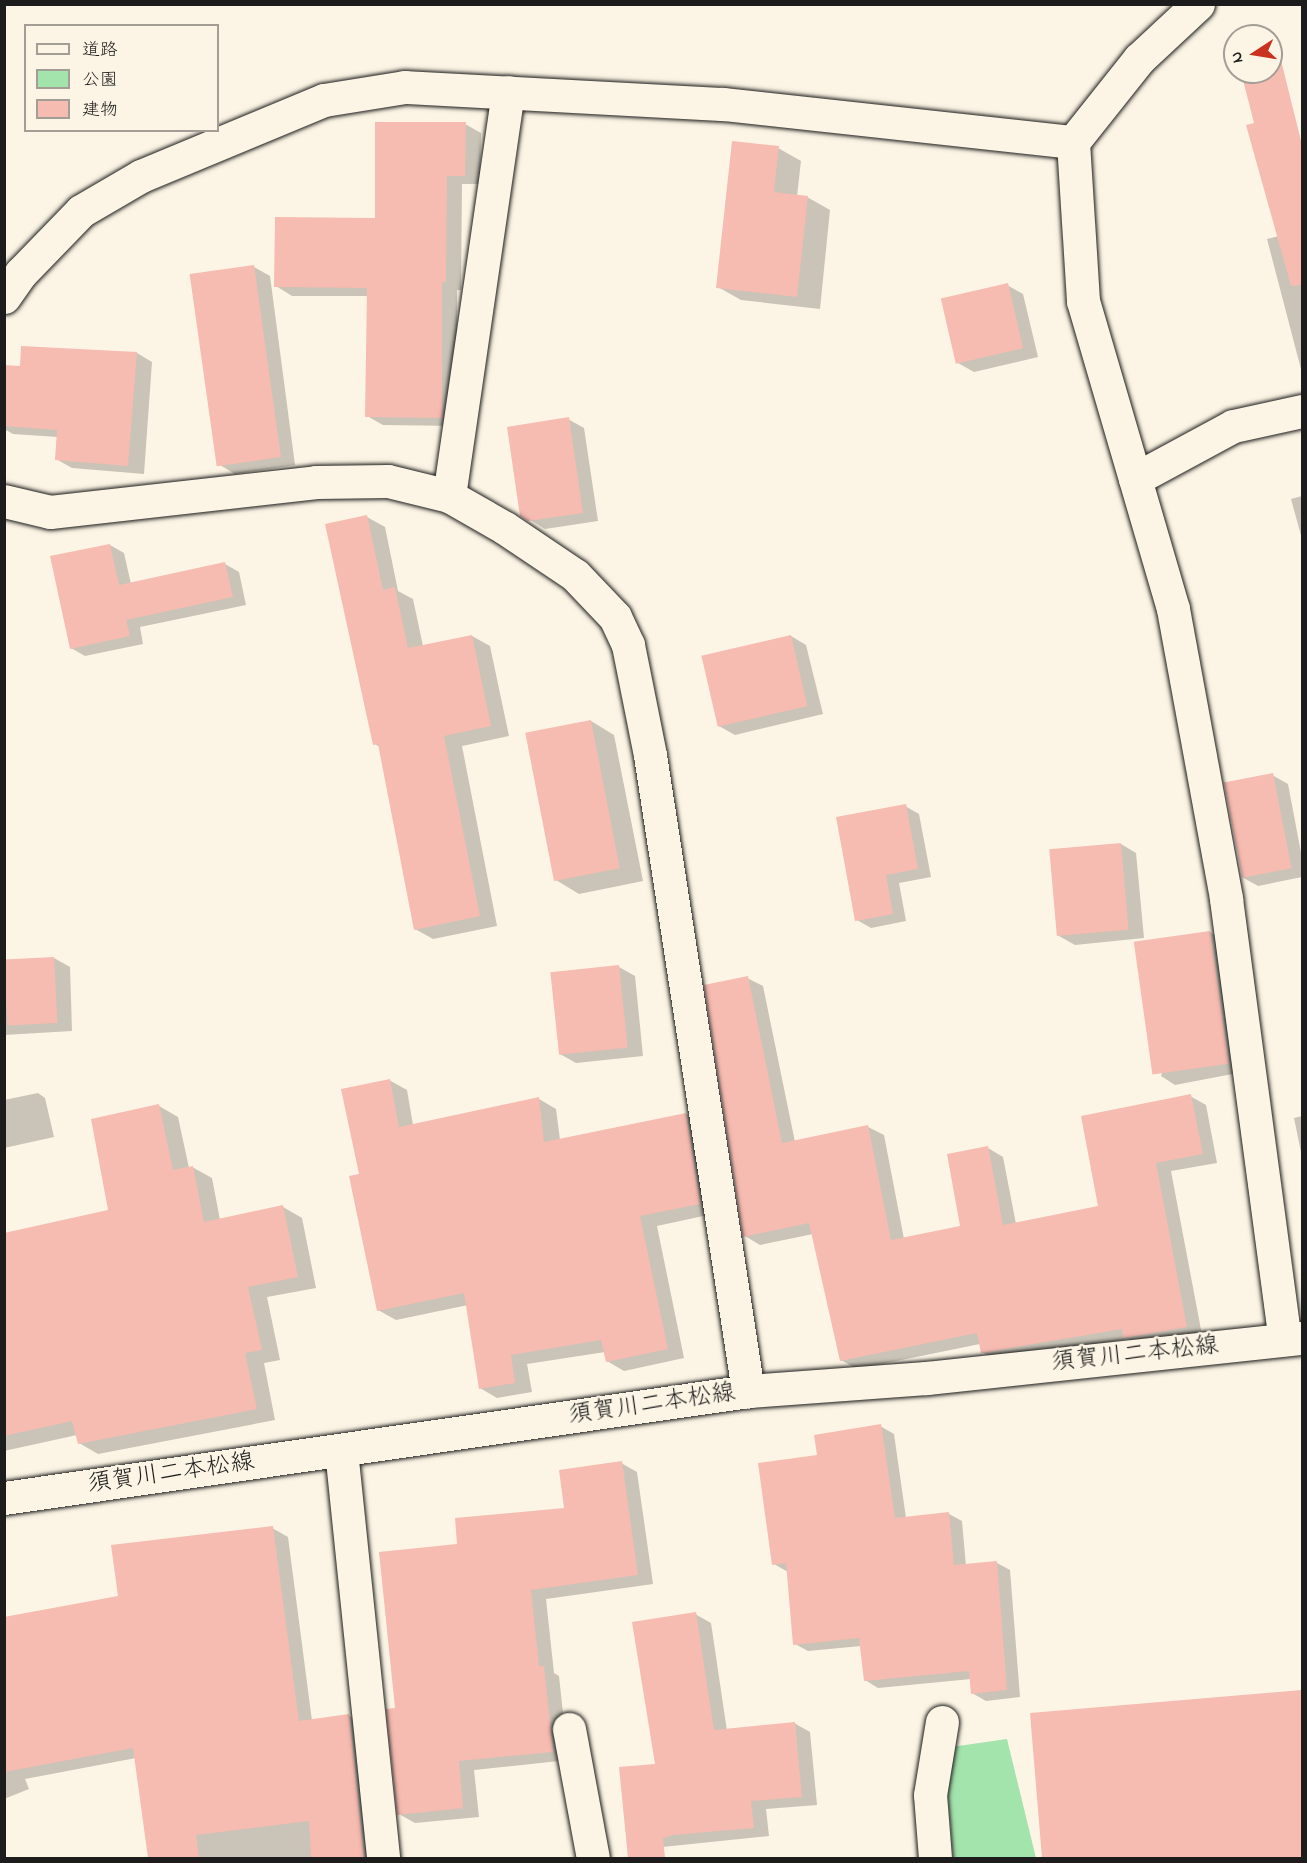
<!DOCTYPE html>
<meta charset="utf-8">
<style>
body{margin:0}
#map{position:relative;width:1307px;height:1863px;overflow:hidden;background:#fcf5e5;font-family:"Indie Flower","Klee One",sans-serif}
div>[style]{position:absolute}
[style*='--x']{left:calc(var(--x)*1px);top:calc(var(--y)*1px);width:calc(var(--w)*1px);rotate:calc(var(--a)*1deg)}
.green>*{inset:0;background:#a3e3ac}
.shadow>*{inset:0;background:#0003}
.building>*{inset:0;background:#f6bbb1;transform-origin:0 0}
.roads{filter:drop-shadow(0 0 2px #1c1c1c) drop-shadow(0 0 2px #1c1c1c)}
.minor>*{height:33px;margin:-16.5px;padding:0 16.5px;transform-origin:16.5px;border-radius:16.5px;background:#fcf5e5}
.major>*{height:33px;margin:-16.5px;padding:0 16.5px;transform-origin:16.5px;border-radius:16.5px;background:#fcf5e5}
span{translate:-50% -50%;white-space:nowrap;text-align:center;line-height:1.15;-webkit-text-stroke:5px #fcf5e5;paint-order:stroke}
.street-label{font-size:24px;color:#1c1c1c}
.frame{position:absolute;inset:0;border:6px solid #1c1c1c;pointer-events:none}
.legend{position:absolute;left:24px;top:24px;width:195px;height:108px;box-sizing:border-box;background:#fcf5e5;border:2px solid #a29e95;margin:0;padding:8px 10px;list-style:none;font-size:18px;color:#1c1c1c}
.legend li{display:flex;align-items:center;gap:12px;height:30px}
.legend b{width:30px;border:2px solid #a29e95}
.north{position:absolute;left:1223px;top:24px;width:60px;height:60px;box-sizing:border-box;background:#fcf5e5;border:2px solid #a29e95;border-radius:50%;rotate:258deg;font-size:16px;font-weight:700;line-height:24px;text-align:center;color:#1c1c1c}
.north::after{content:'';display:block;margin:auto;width:21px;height:27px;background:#c8321e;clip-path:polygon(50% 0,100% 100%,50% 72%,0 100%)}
</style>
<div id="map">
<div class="green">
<i style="clip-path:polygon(1007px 1739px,1036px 1858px,953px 1858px,944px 1748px)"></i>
</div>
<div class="shadow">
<i style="clip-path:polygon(465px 124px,481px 133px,480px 184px,462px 184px,461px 290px,457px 290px,457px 426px,383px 425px,367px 416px,368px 296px,292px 296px,276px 286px,376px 219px)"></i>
<i style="clip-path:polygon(1297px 126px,1302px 147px,1302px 373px,1267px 239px,1279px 236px)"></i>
<i style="clip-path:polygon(778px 148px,801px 161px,797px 196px,807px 197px,830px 210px,820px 309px,741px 300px,718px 287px)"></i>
<i style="clip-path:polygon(254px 267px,270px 276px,295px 465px,235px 474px,220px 465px)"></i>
<i style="clip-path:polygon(1007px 285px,1023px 294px,1038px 357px,974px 372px,958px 363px)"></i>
<i style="clip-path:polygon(137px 353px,152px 362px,144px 474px,72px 468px,56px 459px,58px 437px,13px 434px,4px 429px,4px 367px,21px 368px)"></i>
<i style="clip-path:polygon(568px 419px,584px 428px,598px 521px,545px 529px,529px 519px)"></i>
<i style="clip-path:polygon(1302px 496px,1302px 539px,1291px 499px)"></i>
<i style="clip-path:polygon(367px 517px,385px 527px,398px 591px,413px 599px,423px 646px,472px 636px,490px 646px,509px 736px,462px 746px,497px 926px,433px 939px,415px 929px,380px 747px,375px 744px)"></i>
<i style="clip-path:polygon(110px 545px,124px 553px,131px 584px,225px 564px,239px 572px,246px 605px,140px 627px,143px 644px,85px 656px,71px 648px)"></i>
<i style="clip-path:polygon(791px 636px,806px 645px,823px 714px,735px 735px,719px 726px)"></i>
<i style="clip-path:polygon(591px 721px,614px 735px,643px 881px,579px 894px,556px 880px)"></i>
<i style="clip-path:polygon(1272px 775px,1288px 784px,1302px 858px,1302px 877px,1258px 886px,1242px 877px)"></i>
<i style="clip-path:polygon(905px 806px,919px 814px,931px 877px,899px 883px,906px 921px,871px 928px,857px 920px)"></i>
<i style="clip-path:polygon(1121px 844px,1136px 853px,1144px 938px,1075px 945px,1059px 936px)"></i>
<i style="clip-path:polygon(1210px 932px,1224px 941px,1243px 1072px,1175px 1085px,1161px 1076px)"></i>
<i style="clip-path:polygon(54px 958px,70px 967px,72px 1031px,4px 1035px,4px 961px)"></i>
<i style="clip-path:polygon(619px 967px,635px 976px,643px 1056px,576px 1063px,560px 1054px)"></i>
<i style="clip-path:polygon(747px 978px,763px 986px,795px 1142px,868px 1127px,884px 1135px,904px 1239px,962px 1227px,988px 1148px,1003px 1157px,1016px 1224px,1099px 1207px,1190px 1096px,1206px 1105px,1217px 1163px,1171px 1171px,1202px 1335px,1140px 1346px,1128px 1339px,997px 1361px,982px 1352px,980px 1344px,857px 1369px,841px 1360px,813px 1234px,760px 1245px,745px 1236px)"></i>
<i style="clip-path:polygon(389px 1080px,407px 1090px,413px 1125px,539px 1099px,556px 1109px,560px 1140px,686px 1114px,703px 1124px,717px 1213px,657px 1226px,684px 1358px,624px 1371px,607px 1361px,605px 1352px,527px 1364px,532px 1392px,497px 1398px,480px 1388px,468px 1305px,396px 1320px,378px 1310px,361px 1176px)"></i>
<i style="clip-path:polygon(38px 1093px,45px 1098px,54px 1137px,4px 1148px,4px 1100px)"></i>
<i style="clip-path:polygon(159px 1106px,178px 1117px,189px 1168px,192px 1167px,212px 1178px,220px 1220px,283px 1207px,302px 1218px,316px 1288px,267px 1297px,280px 1360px,264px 1363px,275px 1420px,98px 1454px,79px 1443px,77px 1435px,4px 1451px,4px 1234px,110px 1211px)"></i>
<i style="clip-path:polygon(1302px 1116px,1302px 1157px,1294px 1118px)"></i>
<i style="clip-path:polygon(880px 1426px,894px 1434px,906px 1518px,949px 1514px,962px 1521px,966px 1566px,997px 1563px,1010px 1570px,1020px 1697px,986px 1701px,972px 1693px,971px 1679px,878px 1688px,865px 1680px,861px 1646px,808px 1651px,795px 1644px,788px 1572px,774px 1564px,819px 1456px)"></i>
<i style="clip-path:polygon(621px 1463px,637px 1472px,653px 1584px,546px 1599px,554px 1673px,559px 1676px,568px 1760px,474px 1770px,479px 1817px,415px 1823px,399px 1814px,396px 1709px,459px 1545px,566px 1509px)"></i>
<i style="clip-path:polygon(272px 1528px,288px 1537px,312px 1721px,349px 1716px,364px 1724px,380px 1858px,150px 1858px,136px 1758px,25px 1779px,29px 1789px,4px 1799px,4px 1706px,119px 1597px)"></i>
<i style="clip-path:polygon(695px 1614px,711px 1623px,727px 1731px,794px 1723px,810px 1732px,817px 1805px,766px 1809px,769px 1836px,643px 1849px,656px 1765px)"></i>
<i style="clip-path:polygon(1302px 1692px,1302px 1858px,1043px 1858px,1031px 1715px)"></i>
</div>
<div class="building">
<i style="clip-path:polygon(1274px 32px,1302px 145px,1302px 285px,1291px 286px,1246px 125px,1254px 123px,1241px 72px,1271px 72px,1271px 36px,1259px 36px)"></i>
<i style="clip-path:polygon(375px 122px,466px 122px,465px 176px,447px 176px,446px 282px,442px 282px,442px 418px,365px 417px,367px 288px,274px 287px,275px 217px,375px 218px)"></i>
<i style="clip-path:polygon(732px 141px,779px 146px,774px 192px,808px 196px,797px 297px,716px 288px)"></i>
<i style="left:254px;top:265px;width:194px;height:65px;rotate:82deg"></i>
<i style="left:1008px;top:283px;width:67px;height:69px;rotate:77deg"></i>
<i style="clip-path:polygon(21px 346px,137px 352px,128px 466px,55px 460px,57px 430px,4px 426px,4px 365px,20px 366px)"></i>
<i style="clip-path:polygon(569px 417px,583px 513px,528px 521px,520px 516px,507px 427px)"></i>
<i style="clip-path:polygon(367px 515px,383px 590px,395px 587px,408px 648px,472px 635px,491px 726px,444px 736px,480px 916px,414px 930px,378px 744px,373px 745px,325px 524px)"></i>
<i style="clip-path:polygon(110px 544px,119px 585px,225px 562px,233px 597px,126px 620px,130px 636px,70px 649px,50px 556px)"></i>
<i style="left:791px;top:635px;width:73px;height:92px;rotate:77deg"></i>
<i style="left:591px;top:720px;width:151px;height:67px;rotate:79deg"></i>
<i style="left:1273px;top:773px;width:97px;height:50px;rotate:79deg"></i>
<i style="clip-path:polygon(906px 804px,918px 869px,886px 875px,893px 914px,855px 921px,836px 817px)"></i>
<i style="left:1121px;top:843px;width:87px;height:72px;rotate:85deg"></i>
<i style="left:1210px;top:931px;width:134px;height:77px;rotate:82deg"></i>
<i style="left:54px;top:957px;width:66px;height:50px;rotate:87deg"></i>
<i style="left:619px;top:965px;width:83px;height:69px;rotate:84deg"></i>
<i style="clip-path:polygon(748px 976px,782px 1143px,868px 1125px,891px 1240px,960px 1226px,947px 1154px,988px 1146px,1003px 1225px,1098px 1206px,1081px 1116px,1191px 1094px,1203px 1154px,1156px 1163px,1187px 1327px,1123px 1338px,1122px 1329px,981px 1353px,977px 1333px,840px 1361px,809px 1223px,743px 1237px,704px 985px)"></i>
<i style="clip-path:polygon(390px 1079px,399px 1127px,539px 1097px,544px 1142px,686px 1113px,700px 1204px,640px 1216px,668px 1349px,606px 1362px,601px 1340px,511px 1355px,515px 1383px,479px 1389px,464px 1293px,377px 1311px,349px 1176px,359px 1174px,341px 1089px)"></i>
<i style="clip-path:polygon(159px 1104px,173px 1170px,193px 1166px,204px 1222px,283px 1205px,298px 1277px,248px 1287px,262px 1350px,245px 1353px,257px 1409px,78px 1444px,72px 1421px,4px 1436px,4px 1233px,108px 1210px,91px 1119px)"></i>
<i style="clip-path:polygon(881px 1424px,895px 1518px,949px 1512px,954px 1565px,997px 1561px,1007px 1690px,971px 1694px,969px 1671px,864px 1681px,859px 1638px,793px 1645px,786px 1563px,772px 1565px,758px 1463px,817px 1455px,814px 1435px)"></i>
<i style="clip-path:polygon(622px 1461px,638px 1575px,531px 1590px,539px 1666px,544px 1666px,553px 1752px,459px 1761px,463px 1808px,397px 1815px,386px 1709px,395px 1708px,379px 1552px,457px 1544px,455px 1518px,564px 1508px,559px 1470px)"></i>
<i style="clip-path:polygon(273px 1526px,299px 1721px,349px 1714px,364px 1858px,311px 1858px,309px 1821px,196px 1835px,199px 1858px,148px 1858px,133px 1748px,4px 1772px,4px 1617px,118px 1596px,111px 1545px)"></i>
<i style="clip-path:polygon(696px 1612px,714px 1730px,795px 1722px,802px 1797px,751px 1801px,754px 1828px,673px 1835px,663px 1838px,665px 1858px,628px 1858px,619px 1767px,655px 1764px,632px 1622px)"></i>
<i style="clip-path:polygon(1302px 1690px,1302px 1858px,1042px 1858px,1030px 1713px)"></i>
</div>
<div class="roads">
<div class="minor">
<i style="--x:1198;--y:4;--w:81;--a:137"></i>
<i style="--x:1139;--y:59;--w:106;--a:128.5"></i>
<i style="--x:1073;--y:142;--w:159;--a:86.4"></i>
<i style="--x:1083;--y:301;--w:321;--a:73.7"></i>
<i style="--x:1173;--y:609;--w:295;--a:79.6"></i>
<i style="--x:1226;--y:899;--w:444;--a:82.4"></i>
<i style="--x:4;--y:297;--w:29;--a:-55"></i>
<i style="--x:21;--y:273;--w:86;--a:-45.9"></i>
<i style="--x:81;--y:211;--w:69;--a:-30.3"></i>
<i style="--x:141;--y:176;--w:198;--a:-22.6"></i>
<i style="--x:324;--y:100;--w:82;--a:-9.1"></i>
<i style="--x:405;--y:87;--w:318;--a:3.1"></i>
<i style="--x:723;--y:104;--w:352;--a:6.2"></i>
<i style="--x:1135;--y:479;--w:111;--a:-28.4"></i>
<i style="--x:1233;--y:426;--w:71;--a:-12.3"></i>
<i style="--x:449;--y:496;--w:408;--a:-81.7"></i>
<i style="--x:4;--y:501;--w:47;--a:13.4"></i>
<i style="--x:50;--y:512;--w:268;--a:-6.4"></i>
<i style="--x:316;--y:482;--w:72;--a:-0.8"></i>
<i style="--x:388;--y:481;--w:63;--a:13.8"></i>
<i style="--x:449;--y:496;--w:64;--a:29.7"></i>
<i style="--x:505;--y:528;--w:84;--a:33.9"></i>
<i style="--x:575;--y:575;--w:58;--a:46.4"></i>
<i style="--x:615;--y:617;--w:31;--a:65"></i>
<i style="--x:628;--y:645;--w:112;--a:78.7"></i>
<i style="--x:650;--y:755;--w:644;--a:81.24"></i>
<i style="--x:341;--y:1450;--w:410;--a:84.1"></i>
<i style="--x:569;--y:1729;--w:131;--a:79.5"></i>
<i style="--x:935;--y:1858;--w:63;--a:-94.5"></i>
<i style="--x:930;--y:1795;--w:74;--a:-80.7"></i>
</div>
<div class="major">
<i style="--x:4;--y:1498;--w:752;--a:-8.18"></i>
<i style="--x:748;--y:1391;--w:179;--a:-4.2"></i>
<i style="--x:927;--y:1378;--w:377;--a:-6.1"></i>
</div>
</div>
<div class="street-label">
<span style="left:1135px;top:1355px;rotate:-6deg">須賀川二本松線</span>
<span style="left:652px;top:1405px;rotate:-8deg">須賀川二本松線</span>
<span style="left:171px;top:1474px;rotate:-8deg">須賀川二本松線</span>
</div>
<div class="frame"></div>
<ul class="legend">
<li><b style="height:8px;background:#fcf5e5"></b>道路</li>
<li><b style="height:16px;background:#a3e3ac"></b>公園</li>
<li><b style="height:16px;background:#f6bbb1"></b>建物</li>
</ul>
<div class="north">N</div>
</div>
